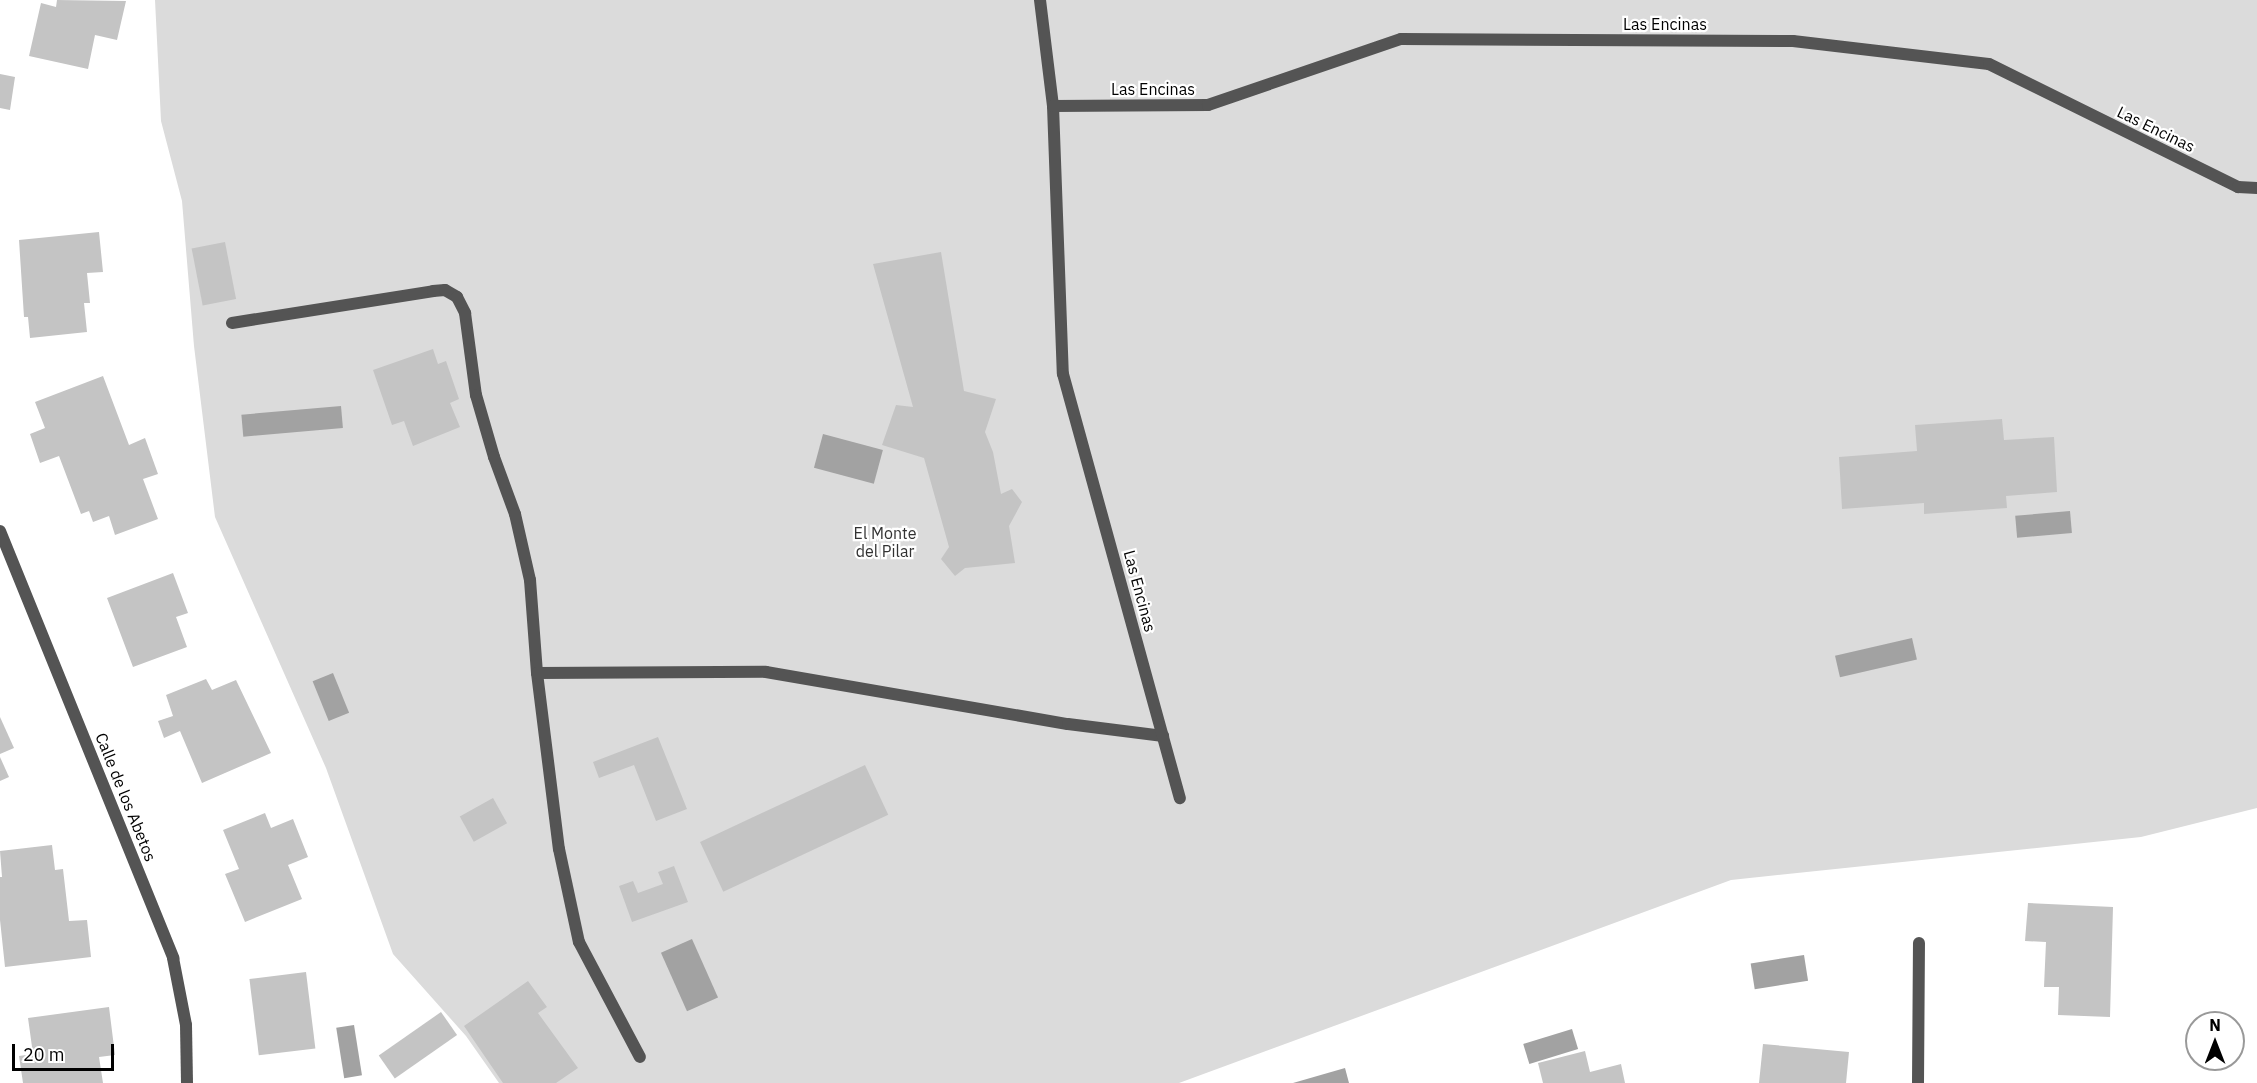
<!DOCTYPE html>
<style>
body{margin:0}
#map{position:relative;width:2257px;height:1083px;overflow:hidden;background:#fff;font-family:"IBM Plex Sans",sans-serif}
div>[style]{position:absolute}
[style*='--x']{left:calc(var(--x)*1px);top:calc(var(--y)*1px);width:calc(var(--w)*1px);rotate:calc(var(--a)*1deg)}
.green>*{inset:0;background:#dbdbdb}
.water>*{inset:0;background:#a2a2a2;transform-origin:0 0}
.building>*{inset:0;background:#c4c4c4;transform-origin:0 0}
.service>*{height:12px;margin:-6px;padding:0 6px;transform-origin:6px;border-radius:6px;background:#545454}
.minor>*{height:12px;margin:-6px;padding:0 6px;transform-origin:6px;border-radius:6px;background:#545454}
span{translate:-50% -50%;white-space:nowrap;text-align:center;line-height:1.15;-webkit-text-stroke:4.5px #fff;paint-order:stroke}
.street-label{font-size:16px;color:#000}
.park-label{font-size:16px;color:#323232}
.north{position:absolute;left:2185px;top:1011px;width:60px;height:60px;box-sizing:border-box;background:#fff;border:2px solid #999;border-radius:50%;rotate:0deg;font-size:16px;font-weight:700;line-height:24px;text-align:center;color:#000}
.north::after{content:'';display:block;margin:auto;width:21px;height:27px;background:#000;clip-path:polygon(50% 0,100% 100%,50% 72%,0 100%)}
.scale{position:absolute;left:12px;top:1044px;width:102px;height:27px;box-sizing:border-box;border:3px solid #000;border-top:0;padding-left:8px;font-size:18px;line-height:21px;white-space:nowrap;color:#000;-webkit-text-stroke:4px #fff;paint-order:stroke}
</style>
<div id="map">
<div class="green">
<i style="clip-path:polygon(155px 0,2257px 0,2257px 808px,2141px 837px,1731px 880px,1179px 1083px,499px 1083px,466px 1036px,393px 954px,326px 768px,215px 517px,194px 346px,182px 201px,161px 121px)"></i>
</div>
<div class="water">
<i style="left:341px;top:406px;width:22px;height:100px;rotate:85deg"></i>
<i style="left:823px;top:434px;width:62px;height:35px;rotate:15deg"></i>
<i style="left:2070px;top:511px;width:22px;height:55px;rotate:85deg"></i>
<i style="left:1912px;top:638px;width:22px;height:79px;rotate:77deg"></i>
<i style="left:333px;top:673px;width:43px;height:22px;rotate:68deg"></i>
<i style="left:692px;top:939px;width:64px;height:34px;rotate:66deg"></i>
<i style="left:1804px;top:955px;width:26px;height:54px;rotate:81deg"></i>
<i style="left:354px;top:1025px;width:51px;height:18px;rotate:81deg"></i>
<i style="left:1572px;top:1029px;width:21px;height:51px;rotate:73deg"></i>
<i style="clip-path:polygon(1345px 1068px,1349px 1083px,1293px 1083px)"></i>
</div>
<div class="building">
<i style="clip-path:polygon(57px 0,126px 1px,117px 40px,95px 35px,88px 69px,29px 56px,41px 3px,56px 7px)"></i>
<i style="clip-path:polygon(0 74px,15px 77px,10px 110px,0 108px)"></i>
<i style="clip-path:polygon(99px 232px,103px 272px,87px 273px,90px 303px,84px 303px,87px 332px,30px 338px,28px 317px,24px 317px,19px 240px)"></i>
<i style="left:225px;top:242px;width:58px;height:34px;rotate:79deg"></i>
<i style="clip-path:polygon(941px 252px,964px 391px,996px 399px,985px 432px,993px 452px,1001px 494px,1012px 489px,1022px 502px,1009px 526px,1015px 563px,965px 568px,955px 576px,941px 559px,949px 547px,924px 458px,882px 445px,896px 405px,913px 407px,873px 264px)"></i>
<i style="clip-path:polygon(433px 349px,438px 364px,446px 361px,459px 399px,450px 403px,460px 427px,413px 446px,404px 421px,392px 425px,373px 370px)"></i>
<i style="clip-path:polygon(103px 376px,129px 445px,145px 438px,158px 474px,143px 479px,158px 519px,115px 535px,109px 516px,93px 522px,89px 511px,81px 514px,59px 456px,40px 463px,30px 434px,45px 428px,35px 402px)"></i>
<i style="clip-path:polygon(2002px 419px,2004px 440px,2054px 437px,2057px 492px,2006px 496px,2007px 508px,1924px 514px,1924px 503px,1842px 509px,1839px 457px,1917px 451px,1915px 425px)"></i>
<i style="clip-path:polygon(173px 573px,188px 613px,176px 617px,187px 647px,133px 667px,107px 598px)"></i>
<i style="clip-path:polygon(206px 679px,212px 690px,236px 680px,271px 753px,202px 783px,180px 731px,164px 738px,158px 721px,173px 716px,166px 695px)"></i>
<i style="clip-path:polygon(0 717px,14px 748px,0 754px)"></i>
<i style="clip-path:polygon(658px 737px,687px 809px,656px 821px,634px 765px,599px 778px,593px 762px)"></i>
<i style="clip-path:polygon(0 757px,9px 777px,0 781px)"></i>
<i style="left:865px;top:765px;width:55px;height:182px;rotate:65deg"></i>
<i style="left:493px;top:798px;width:29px;height:38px;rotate:61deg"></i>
<i style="clip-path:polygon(265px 813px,271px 828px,293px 819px,308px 857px,288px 865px,302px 899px,245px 922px,225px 874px,239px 869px,223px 830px)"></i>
<i style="clip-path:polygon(52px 845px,55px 870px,63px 869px,69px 921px,87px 920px,91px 957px,5px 967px,0 920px,0 877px,2px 877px,0 851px)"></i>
<i style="clip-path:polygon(674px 866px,688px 902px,632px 922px,619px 886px,633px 881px,638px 893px,663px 884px,658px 872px)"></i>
<i style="clip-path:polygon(2028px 903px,2113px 907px,2110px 1017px,2058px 1015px,2059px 987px,2044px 987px,2046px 942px,2025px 941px)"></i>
<i style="left:306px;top:972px;width:77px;height:57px;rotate:83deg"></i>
<i style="clip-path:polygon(528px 981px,547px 1007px,538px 1013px,578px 1068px,556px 1083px,503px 1083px,464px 1026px)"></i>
<i style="clip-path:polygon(109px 1007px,115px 1055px,99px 1057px,103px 1083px,23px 1083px,19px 1056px,33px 1054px,28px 1018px)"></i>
<i style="left:441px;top:1012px;width:28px;height:76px;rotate:55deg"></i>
<i style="clip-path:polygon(1763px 1044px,1849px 1052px,1846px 1083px,1759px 1083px)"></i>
<i style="clip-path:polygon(1585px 1051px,1590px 1072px,1621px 1064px,1625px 1083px,1543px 1083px,1538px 1063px)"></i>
</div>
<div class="service">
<i style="--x:232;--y:323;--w:204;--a:-9"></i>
<i style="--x:433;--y:291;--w:12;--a:-5"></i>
<i style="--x:445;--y:290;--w:14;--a:30"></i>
<i style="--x:457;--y:297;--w:18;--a:63"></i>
<i style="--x:465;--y:313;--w:83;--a:82.4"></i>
<i style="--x:476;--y:395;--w:65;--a:73.8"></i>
<i style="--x:494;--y:457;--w:61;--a:69.8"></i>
<i style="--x:515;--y:514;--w:68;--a:77.2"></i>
<i style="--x:530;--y:580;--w:93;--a:85.7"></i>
<i style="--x:537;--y:673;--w:177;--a:82.9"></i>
<i style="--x:559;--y:849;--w:95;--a:77.9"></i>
<i style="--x:579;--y:942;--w:130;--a:62.1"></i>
<i style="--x:537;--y:673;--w:229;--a:-0.3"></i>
<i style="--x:766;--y:672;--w:306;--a:9.8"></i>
<i style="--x:1068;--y:724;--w:96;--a:7.2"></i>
</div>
<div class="minor">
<i style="--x:1040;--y:0;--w:107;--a:83"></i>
<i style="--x:1053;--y:106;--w:268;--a:87.9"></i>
<i style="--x:1063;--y:374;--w:440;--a:74.6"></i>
<i style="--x:1053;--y:106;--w:155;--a:-0.4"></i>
<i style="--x:1208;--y:105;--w:204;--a:-18.9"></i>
<i style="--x:1401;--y:39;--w:392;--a:0.3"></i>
<i style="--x:1793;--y:41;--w:197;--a:6.7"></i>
<i style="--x:1989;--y:64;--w:278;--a:26.3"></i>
<i style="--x:2238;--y:187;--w:19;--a:3"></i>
<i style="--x:0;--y:531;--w:461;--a:67.9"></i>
<i style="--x:173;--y:958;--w:68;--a:79"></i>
<i style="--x:186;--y:1025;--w:58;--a:89"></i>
<i style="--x:1918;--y:1083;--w:140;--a:-89.6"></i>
</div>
<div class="street-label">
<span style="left:1665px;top:24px">Las Encinas</span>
<span style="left:1153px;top:89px">Las Encinas</span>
<span style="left:2156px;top:129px;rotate:26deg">Las Encinas</span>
<span style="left:1140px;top:591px;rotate:75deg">Las Encinas</span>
<span style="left:126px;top:797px;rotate:68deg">Calle de los Abetos</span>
</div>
<div class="park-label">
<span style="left:885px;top:542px">El Monte<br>del Pilar</span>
</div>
<div class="north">N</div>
<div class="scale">20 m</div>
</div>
